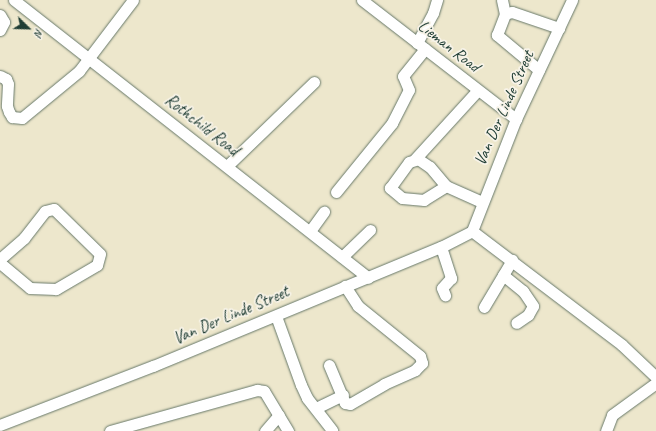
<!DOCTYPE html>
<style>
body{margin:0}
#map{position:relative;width:656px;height:431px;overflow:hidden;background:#ede7cc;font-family:Caveat,sans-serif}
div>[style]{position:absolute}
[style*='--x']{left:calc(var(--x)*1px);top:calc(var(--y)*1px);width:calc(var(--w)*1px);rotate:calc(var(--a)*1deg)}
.roads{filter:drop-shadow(0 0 1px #677869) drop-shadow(0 0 1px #677869)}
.minor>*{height:11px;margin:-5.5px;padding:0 5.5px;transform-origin:5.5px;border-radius:5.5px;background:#fff}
span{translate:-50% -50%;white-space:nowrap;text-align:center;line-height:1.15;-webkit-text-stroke:3.5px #f7f3e8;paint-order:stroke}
.street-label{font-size:17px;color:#1f3d34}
.north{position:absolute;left:8px;top:8px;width:40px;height:40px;-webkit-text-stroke:3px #f7f3e8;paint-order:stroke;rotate:113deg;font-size:11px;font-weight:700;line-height:16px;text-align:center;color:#1f3d34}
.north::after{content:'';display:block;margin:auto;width:14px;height:18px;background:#1f3d34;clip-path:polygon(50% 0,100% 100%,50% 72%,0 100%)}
</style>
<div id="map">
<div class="roads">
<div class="minor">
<i style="--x:14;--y:0;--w:450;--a:38.1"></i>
<i style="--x:362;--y:0;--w:195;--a:37.7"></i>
<i style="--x:502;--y:0;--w:14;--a:78"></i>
<i style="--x:0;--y:15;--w:8;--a:60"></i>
<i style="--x:4;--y:22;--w:9;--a:117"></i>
<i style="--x:417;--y:43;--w:34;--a:-62"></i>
<i style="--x:433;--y:13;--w:14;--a:-73"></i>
<i style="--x:539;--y:70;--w:55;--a:-140.2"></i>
<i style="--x:497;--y:35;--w:22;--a:-69"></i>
<i style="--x:505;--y:14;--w:7;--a:-16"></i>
<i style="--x:512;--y:12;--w:50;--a:18.8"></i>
<i style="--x:0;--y:76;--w:7;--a:27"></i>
<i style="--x:6;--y:79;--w:5;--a:68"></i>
<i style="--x:8;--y:84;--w:22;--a:93"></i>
<i style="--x:7;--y:106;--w:6;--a:72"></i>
<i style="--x:9;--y:112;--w:6;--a:59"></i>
<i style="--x:12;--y:117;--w:10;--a:6"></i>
<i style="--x:22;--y:118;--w:74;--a:-39.5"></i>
<i style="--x:79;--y:71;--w:89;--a:-52.7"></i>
<i style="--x:415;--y:159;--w:93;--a:-47.6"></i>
<i style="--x:227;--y:166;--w:121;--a:-44"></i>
<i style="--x:446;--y:186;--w:26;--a:148"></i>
<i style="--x:424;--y:200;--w:22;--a:-175"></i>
<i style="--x:402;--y:198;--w:16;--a:-140"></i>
<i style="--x:390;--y:188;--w:32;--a:-54"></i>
<i style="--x:409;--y:162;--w:9;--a:-18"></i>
<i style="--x:418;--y:159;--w:14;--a:34"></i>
<i style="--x:430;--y:167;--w:25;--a:50"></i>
<i style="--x:446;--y:186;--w:39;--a:24"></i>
<i style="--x:336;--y:192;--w:89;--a:-50.9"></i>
<i style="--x:392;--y:123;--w:37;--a:-63"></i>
<i style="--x:409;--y:90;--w:15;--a:-113"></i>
<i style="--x:403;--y:76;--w:35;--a:-51"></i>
<i style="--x:310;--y:231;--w:24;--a:-54"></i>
<i style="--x:472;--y:231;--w:120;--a:-68.6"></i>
<i style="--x:516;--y:119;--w:132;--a:-64.8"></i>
<i style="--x:441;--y:247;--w:33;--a:72"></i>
<i style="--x:451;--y:278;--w:13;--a:132"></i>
<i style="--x:442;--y:288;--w:8;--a:67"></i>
<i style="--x:342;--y:257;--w:39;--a:-44"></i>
<i style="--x:0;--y:259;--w:32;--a:-41"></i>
<i style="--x:24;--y:238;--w:34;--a:-52"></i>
<i style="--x:45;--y:211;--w:9;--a:-13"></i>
<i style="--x:54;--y:209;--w:64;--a:44.4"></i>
<i style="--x:100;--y:254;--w:11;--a:105"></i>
<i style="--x:97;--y:265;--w:48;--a:149.7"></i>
<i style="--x:56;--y:289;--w:26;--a:-178"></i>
<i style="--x:30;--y:288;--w:39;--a:-140"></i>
<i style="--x:503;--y:275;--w:26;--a:39"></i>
<i style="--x:523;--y:291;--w:18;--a:56"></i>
<i style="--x:533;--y:306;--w:10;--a:119"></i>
<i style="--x:528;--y:315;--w:14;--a:146"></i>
<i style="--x:484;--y:307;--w:55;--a:-59.2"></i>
<i style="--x:276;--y:316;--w:73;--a:70.1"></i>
<i style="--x:301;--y:385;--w:14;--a:65"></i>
<i style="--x:307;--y:398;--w:41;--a:52"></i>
<i style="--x:329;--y:365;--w:41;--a:67.2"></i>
<i style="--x:345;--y:403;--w:5;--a:11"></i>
<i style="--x:350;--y:404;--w:39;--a:-30"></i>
<i style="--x:384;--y:384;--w:34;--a:-24"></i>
<i style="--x:415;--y:370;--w:10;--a:-45"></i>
<i style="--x:422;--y:363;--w:7;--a:-106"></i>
<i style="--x:420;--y:356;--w:80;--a:-141.1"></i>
<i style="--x:358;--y:306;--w:24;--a:-123"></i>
<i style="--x:316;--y:408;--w:30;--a:-26"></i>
<i style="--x:0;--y:425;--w:164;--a:-21.1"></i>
<i style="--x:153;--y:366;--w:312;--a:-22.5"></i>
<i style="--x:441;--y:247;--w:35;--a:-27"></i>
<i style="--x:472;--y:231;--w:188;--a:37.2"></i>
<i style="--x:622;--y:345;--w:47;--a:43.3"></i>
<i style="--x:110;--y:431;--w:153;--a:-15.6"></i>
<i style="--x:257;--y:390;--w:7;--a:8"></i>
<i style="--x:264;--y:391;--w:47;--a:59"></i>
<i style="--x:265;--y:431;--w:21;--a:-49"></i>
<i style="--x:606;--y:431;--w:17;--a:-69"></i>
<i style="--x:612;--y:415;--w:54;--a:-36"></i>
</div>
</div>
<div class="street-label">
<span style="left:449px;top:46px;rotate:38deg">Lieman Road</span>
<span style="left:504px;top:108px;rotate:-66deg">Van Der Linde Street</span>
<span style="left:202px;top:125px;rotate:38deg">Rothchild Road</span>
<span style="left:231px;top:315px;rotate:-23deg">Van Der Linde Street</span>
</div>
<div class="north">N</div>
</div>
